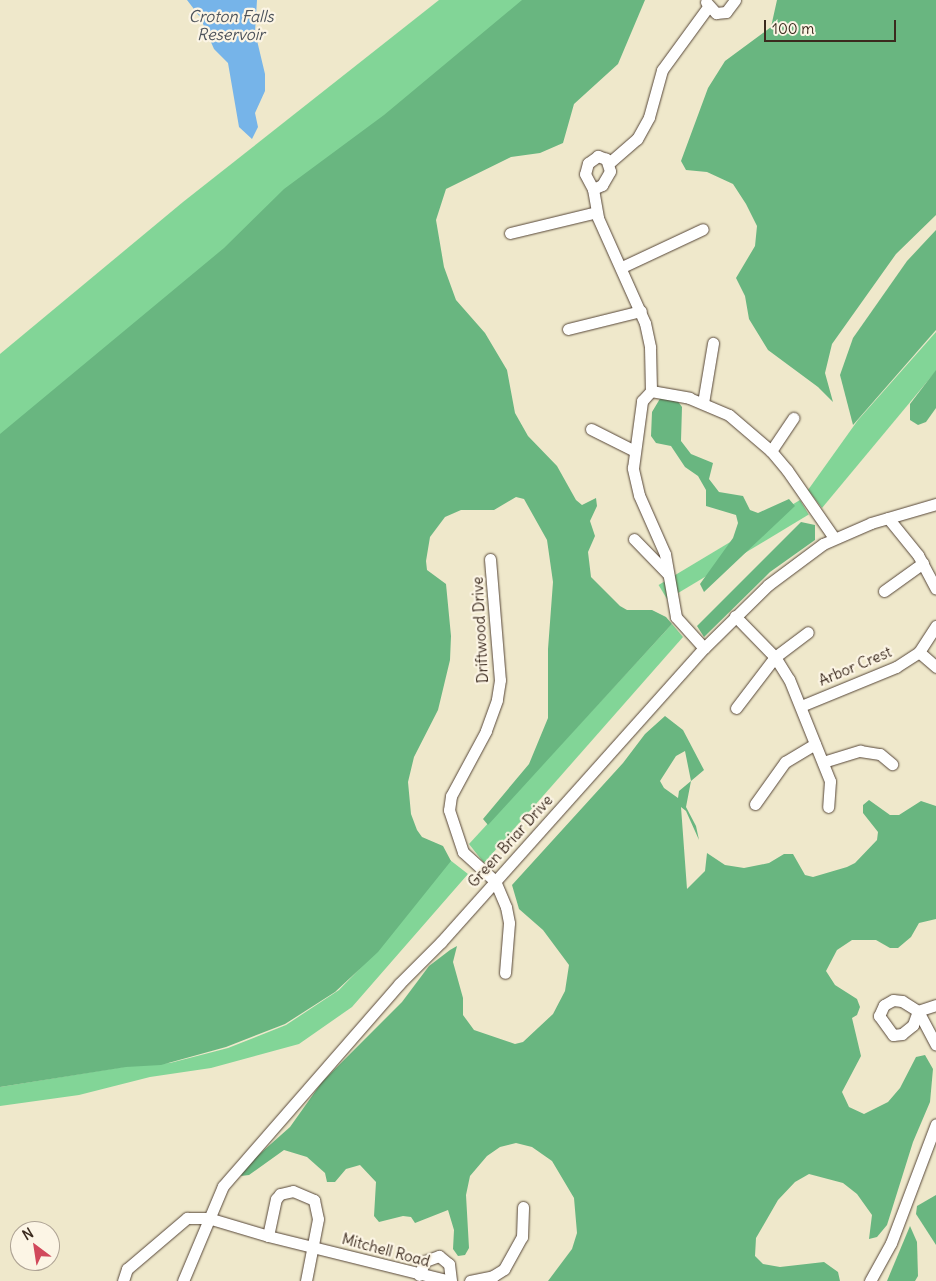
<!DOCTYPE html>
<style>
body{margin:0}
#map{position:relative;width:936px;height:1281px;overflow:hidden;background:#efe8cb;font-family:Delius,sans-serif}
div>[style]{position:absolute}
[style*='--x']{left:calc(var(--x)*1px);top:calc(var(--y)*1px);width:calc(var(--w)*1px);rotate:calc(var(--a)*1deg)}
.green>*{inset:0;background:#82d597;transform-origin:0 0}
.forest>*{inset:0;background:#69b680}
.water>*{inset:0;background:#76b4e9}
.roads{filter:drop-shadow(0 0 1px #564638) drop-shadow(0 0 1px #564638)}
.minor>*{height:11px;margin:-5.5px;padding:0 5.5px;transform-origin:5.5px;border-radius:5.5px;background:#fff}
span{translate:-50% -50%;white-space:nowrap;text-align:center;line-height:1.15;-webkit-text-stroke:4.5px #fcf5e5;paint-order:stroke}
.street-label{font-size:15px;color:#3b2a1e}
.water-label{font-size:16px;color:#4d535b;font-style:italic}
.north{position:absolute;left:10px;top:1221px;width:50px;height:50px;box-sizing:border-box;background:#fcf5e5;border:1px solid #afa495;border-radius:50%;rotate:329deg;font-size:14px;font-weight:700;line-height:20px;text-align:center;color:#3b2a1e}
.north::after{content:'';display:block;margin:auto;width:18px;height:22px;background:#d1495b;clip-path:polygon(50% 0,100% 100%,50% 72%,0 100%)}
.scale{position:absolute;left:764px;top:20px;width:132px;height:22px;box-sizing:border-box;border:2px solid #3b2a1e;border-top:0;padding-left:6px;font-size:15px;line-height:18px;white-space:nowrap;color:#3b2a1e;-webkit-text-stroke:4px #fcf5e5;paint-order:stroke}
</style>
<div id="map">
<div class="green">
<i style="clip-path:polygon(439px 0,553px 0,0 443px,0 354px,183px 202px)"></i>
<i style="clip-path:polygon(936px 332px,936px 371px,822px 508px,808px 490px,858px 420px)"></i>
<i style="left:800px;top:500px;width:17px;height:165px;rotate:59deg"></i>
<i style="clip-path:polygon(672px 624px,683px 637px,484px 863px,469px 844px)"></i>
<i style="clip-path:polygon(450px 860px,468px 874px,352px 1007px,299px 1044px,211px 1068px,150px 1077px,79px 1095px,0 1106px,0 1087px,135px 1065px,170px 1063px,228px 1048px,286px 1025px,339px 990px,375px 953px)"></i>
</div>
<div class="forest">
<i style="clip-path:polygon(522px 0,645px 0,618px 64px,574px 104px,563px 143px,540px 153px,511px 157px,446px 189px,436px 220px,444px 267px,456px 300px,485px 333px,507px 370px,515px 413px,528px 436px,557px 466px,576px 500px,582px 505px,596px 498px,597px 506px,590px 521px,595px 536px,588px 552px,591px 577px,620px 606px,627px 610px,652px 610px,666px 617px,672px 624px,488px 825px,483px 819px,529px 764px,548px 718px,548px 649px,553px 582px,547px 540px,524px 499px,516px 497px,494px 510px,461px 510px,445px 517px,430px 537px,426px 561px,427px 570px,446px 584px,451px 636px,450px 660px,438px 710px,414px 757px,408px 782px,411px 814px,417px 830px,422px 837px,443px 846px,451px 861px,378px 952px,335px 992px,285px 1024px,226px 1047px,161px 1065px,126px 1067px,0 1087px,0 434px,224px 248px,284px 189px,384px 115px)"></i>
<i style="clip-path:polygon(777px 0,936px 0,936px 215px,896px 254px,832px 344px,825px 373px,833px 402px,818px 387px,768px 350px,749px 319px,745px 296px,736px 278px,755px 246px,757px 226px,746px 204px,733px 184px,707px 172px,686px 170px,681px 161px,708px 88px,725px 61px,771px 27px)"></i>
<i style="clip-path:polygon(936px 230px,936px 330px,853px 425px,840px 375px,853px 338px,907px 261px)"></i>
<i style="clip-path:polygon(936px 370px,936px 408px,926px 422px,918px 425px,910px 420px,910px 404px)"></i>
<i style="clip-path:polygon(661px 397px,677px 400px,682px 407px,681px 441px,691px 454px,713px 463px,709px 479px,719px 492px,743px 496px,750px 510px,758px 513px,789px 499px,795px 506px,704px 592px,700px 584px,733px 538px,738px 523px,736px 515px,706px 506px,706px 490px,698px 476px,685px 467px,671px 446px,656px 443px,651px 436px,652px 412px)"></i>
<i style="clip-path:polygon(801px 522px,815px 525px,815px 540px,770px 572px,704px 637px,697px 626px)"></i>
<i style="clip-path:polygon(evenodd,665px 716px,683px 730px,704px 770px,691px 781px,686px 807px,696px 826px,699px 840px,686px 811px,681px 807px,687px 889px,705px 871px,707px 853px,725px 865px,744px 868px,769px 863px,784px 854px,793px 854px,805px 875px,813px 877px,847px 867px,855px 863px,877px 840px,878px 832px,863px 813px,863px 805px,869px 800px,890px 815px,899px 815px,921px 801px,936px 806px,936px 919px,919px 923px,911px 937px,898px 948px,890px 948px,876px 940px,852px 940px,837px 950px,826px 971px,835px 985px,857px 999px,860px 1007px,857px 1015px,852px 1018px,861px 1056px,842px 1092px,849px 1107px,864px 1114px,888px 1102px,900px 1088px,916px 1057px,925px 1055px,933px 1069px,930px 1102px,913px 1142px,887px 1225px,877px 1237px,869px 1239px,872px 1215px,857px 1194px,843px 1183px,809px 1174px,795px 1182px,778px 1200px,756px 1238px,755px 1256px,763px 1264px,780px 1267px,824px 1262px,838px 1272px,840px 1281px,548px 1281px,572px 1249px,577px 1233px,574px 1198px,552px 1161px,532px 1147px,516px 1143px,500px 1147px,487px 1156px,470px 1176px,466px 1195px,469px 1248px,465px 1255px,458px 1256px,453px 1249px,454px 1230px,448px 1210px,415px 1223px,411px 1217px,403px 1216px,379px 1222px,374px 1216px,376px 1182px,360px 1165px,346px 1169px,335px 1182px,327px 1182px,325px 1173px,307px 1157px,284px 1150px,249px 1175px,241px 1176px,244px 1168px,290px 1127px,322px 1082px,402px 1002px,429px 966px,450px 950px,457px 946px,453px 962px,463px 998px,463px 1015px,474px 1030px,515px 1044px,523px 1042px,553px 1014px,565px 991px,569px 965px,543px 930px,519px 909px,512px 885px,623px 763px,645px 734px,665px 716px,685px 751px,691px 781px,679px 791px,678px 798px,664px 788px,660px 781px,676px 756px,685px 751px)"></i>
<i style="clip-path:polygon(936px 1195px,936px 1245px,916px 1214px,917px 1206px)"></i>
<i style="clip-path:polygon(910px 1226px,917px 1242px,918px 1276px,915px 1281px,887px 1281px)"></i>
</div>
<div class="water">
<i style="clip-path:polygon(187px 0,257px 0,255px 32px,265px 74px,265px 91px,255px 113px,258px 127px,252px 139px,239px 127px,228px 63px,214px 49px,200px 17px)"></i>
</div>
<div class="roads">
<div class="minor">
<i style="--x:706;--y:2;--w:15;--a:48"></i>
<i style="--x:716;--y:13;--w:10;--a:-6"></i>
<i style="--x:726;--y:12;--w:15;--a:-53"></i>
<i style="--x:609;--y:163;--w:37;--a:-41"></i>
<i style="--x:637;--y:139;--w:25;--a:-61"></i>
<i style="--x:649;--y:117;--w:49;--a:-74.5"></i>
<i style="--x:662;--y:70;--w:78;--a:-53.9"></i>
<i style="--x:593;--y:189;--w:10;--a:-24"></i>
<i style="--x:602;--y:185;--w:16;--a:-60"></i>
<i style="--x:610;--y:171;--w:13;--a:-108"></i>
<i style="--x:606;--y:159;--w:9;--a:-159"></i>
<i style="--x:598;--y:156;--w:12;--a:145"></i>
<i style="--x:588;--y:163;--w:11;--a:105"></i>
<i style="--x:585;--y:174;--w:17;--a:62"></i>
<i style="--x:593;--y:189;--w:29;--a:80"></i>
<i style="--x:598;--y:218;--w:115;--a:65.9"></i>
<i style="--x:645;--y:323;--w:25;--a:78"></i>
<i style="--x:650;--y:347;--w:44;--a:88.7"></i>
<i style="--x:510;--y:233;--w:89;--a:-13.6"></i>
<i style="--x:622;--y:267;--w:89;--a:-25.1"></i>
<i style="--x:568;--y:329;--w:75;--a:-13.9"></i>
<i style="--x:703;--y:403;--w:61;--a:-80.5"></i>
<i style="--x:591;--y:429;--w:47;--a:26.6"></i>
<i style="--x:771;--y:451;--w:40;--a:-56"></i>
<i style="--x:888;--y:518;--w:48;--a:51"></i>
<i style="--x:918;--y:555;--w:38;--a:62"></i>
<i style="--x:634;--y:539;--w:49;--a:45.8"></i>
<i style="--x:490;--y:559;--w:121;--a:85.3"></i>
<i style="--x:500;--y:680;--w:20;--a:99"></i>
<i style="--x:497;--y:700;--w:33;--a:110"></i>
<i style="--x:486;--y:731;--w:74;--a:118.3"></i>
<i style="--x:451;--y:796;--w:14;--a:98"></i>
<i style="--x:449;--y:810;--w:44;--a:71.6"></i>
<i style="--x:463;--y:852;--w:43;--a:42.2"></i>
<i style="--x:495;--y:881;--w:28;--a:67"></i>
<i style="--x:506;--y:907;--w:16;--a:79"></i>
<i style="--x:509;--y:923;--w:50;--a:94.6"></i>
<i style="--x:884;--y:591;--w:48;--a:-35.7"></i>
<i style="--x:735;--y:616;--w:57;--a:45.7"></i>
<i style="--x:775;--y:657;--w:26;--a:58"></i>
<i style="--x:789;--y:679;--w:110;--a:68.1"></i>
<i style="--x:830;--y:781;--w:26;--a:94"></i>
<i style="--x:704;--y:648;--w:42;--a:-132.1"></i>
<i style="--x:676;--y:617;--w:64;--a:-99.9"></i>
<i style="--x:665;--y:554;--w:64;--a:-113.8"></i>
<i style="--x:639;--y:495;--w:28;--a:-103"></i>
<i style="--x:633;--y:468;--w:68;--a:-82.3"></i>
<i style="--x:642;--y:401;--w:13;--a:-48"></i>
<i style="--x:651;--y:391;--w:39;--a:10"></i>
<i style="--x:689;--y:398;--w:43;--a:23"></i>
<i style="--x:729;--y:415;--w:55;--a:40.6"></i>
<i style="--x:771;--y:451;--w:25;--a:50"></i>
<i style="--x:787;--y:470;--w:83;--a:55.3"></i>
<i style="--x:919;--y:652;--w:23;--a:41"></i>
<i style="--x:801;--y:706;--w:103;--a:-22.3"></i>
<i style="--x:896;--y:667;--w:27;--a:-33"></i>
<i style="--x:919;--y:652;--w:31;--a:-57"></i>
<i style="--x:736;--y:708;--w:64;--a:-52.6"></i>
<i style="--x:775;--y:657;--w:41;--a:-37.1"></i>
<i style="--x:823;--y:762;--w:39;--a:-17"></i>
<i style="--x:860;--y:751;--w:20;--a:9"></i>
<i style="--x:880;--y:754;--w:16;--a:40"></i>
<i style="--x:755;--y:804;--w:52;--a:-54.5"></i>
<i style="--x:785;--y:762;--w:35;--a:-31"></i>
<i style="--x:893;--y:1000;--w:9;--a:6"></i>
<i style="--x:902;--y:1001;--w:19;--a:32"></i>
<i style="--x:918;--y:1011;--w:15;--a:110"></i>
<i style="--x:913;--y:1025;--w:14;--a:141"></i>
<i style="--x:902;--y:1034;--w:9;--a:174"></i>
<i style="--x:893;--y:1035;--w:24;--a:-126"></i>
<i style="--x:879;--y:1016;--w:12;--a:-66"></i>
<i style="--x:884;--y:1005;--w:10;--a:-29"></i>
<i style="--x:936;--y:1005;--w:19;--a:162"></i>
<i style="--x:918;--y:1011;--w:38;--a:62"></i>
<i style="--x:268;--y:1236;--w:38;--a:-78"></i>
<i style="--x:276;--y:1199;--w:6;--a:-51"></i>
<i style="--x:280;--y:1194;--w:13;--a:-13"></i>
<i style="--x:293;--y:1191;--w:23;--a:23"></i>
<i style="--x:314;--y:1200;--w:19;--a:78"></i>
<i style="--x:318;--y:1219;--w:63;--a:101"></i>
<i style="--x:419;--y:1275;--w:15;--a:-67"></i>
<i style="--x:425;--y:1261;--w:15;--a:-20"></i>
<i style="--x:439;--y:1256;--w:13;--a:39"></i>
<i style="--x:449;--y:1264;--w:17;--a:83"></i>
<i style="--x:123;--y:1281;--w:13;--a:-72"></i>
<i style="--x:127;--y:1269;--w:79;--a:-40.4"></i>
<i style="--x:187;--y:1218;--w:21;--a:0"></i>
<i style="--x:208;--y:1218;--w:63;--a:16.7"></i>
<i style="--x:268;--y:1236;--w:187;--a:13.9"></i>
<i style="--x:183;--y:1281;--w:103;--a:-67.2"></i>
<i style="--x:223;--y:1186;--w:268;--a:-48.9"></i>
<i style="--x:399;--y:984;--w:59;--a:-45"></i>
<i style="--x:441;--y:942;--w:394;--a:-48.2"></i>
<i style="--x:704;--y:648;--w:90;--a:-44.5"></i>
<i style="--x:768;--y:585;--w:69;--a:-36.7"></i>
<i style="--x:823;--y:544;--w:52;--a:-23.6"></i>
<i style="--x:871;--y:523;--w:68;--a:-16.3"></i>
<i style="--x:470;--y:1281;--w:24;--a:-12"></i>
<i style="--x:493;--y:1276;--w:13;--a:-32"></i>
<i style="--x:504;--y:1269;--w:37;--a:-61"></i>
<i style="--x:522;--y:1237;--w:30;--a:-88"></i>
<i style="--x:870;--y:1281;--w:43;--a:-61.1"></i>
<i style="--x:891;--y:1243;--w:127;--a:-69.3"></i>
</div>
</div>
<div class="street-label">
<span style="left:480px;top:630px;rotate:-93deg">Driftwood Drive</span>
<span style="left:855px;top:666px;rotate:-23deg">Arbor Crest</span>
<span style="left:510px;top:841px;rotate:-48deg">Green Briar Drive</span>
<span style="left:386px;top:1250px;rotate:15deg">Mitchell Road</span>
</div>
<div class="water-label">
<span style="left:231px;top:25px">Croton Falls<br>Reservoir</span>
</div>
<div class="north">N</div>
<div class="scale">100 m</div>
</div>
